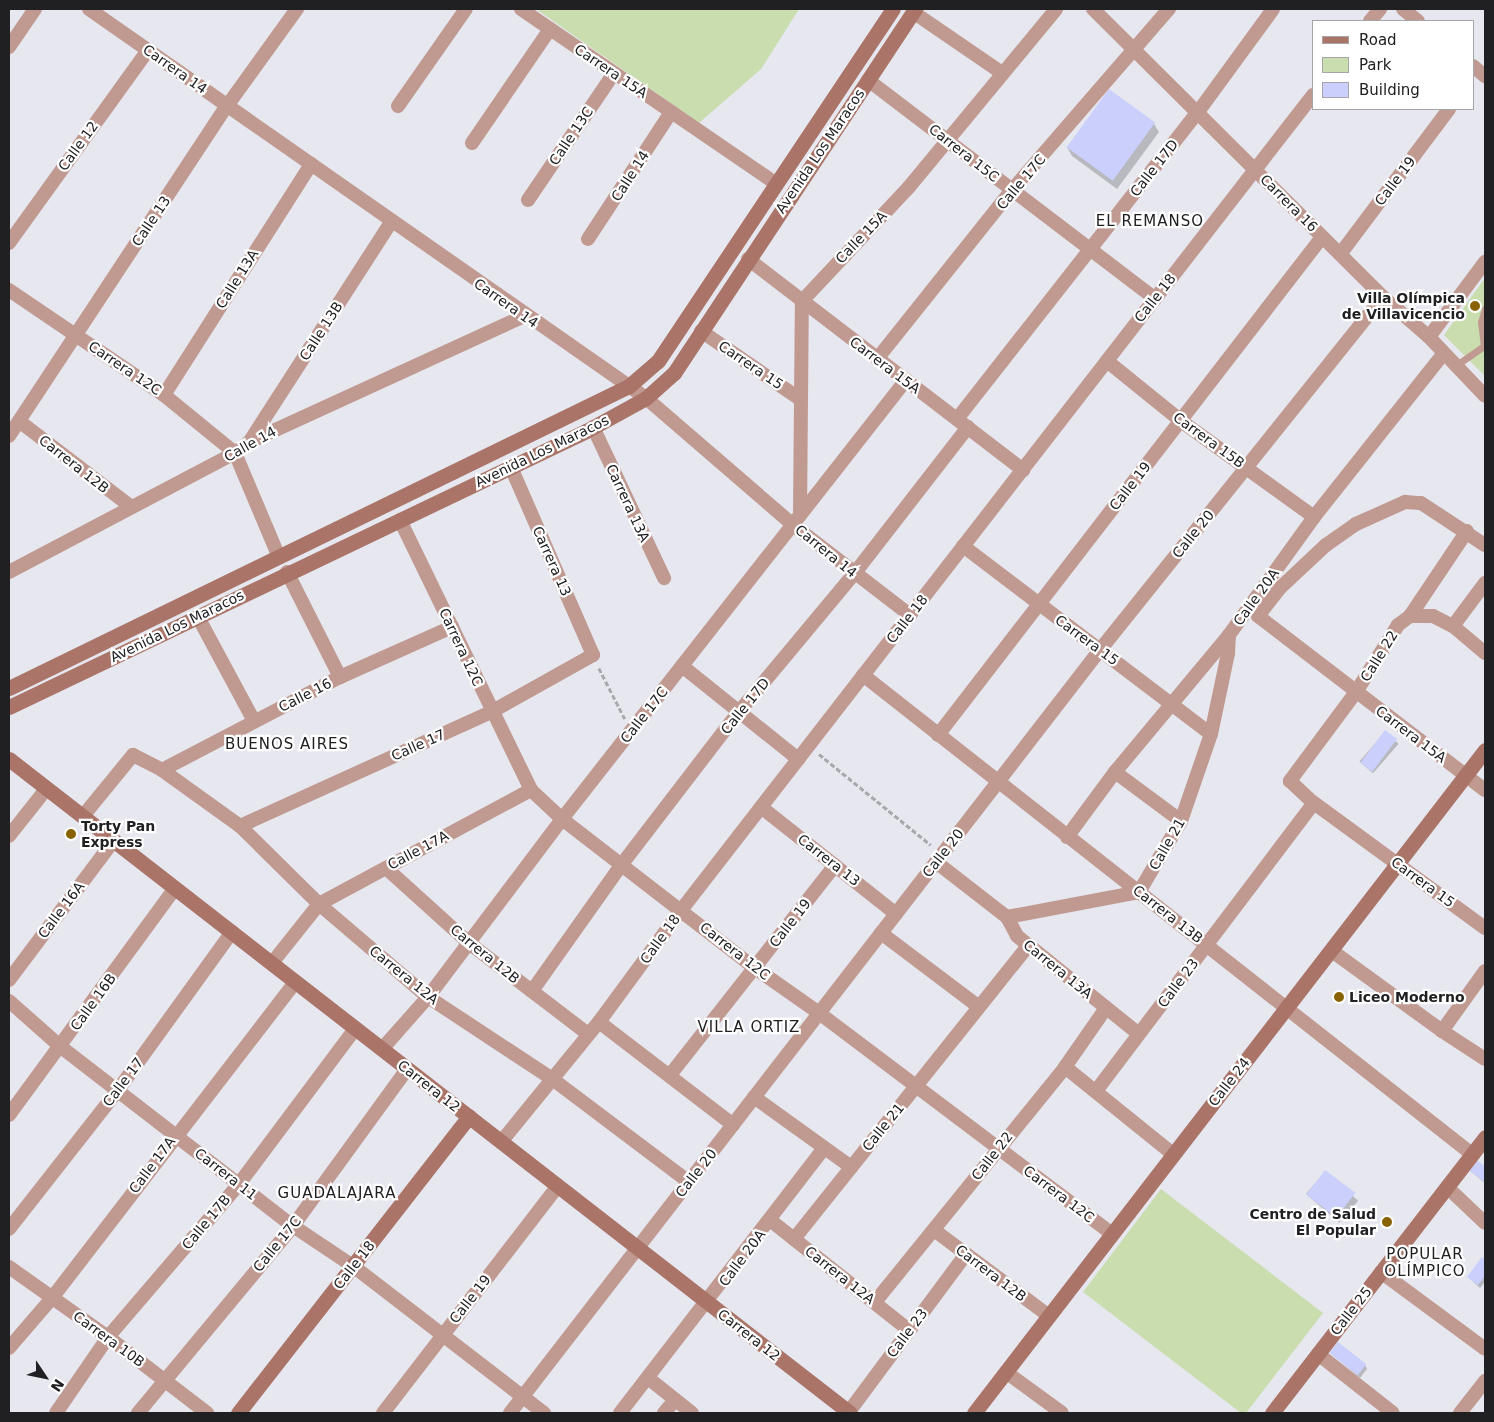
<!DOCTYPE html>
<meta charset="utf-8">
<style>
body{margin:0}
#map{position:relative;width:1494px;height:1422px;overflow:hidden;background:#e6e7ef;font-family:"DejaVu Sans",sans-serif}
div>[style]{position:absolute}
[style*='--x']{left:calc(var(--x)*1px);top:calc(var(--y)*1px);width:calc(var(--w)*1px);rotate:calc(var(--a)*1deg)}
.green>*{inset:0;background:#caddae}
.shadow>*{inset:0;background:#0003;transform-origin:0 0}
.building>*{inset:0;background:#cacffc;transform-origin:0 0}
.path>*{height:2.5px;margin-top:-1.25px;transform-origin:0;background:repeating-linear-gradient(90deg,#a8a9af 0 5px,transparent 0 7.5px)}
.lane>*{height:7px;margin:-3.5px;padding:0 3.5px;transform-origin:3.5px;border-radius:3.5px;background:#c09a91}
.street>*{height:14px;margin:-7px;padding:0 7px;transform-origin:7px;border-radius:7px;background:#c09a91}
.secondary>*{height:15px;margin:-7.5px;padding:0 7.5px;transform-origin:7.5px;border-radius:7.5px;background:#aa7468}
.dots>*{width:14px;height:14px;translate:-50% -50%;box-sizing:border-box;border:2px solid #fff;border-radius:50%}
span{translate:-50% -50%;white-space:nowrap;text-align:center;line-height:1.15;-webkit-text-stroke:4.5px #fff;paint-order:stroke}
.street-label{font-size:14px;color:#202023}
.poi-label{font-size:14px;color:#202023;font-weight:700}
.right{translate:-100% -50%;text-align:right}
.left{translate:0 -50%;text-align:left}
.neighbourhood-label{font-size:15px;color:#202023;letter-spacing:1px}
.frame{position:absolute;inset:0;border:10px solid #202023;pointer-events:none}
.legend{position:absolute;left:1312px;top:20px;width:162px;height:90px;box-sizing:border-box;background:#fff;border:1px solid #a6a6a7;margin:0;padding:6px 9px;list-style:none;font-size:15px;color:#202023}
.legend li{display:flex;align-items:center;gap:10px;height:25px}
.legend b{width:25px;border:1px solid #a6a6a7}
.north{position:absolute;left:20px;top:1352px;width:50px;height:50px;-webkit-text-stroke:4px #fff;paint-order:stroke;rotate:124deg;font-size:14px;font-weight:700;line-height:20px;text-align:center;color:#202023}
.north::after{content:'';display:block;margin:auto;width:18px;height:22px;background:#202023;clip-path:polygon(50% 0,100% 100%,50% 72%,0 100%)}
</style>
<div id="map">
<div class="green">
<i style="clip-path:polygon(536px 9px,799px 9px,761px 69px,699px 123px)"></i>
<i style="clip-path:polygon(1485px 278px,1485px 376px,1444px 335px)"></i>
<i style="clip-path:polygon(1161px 1189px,1323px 1313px,1246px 1413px,1241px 1413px,1083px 1292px)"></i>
</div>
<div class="shadow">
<i style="clip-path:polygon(1154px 124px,1159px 132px,1117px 189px,1072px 156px,1067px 147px)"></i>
<i style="left:1385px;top:732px;width:18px;height:39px;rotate:41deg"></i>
<i style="clip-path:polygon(1476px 1160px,1485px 1167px,1485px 1183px,1469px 1170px)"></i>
<i style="left:1325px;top:1172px;width:44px;height:29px;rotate:41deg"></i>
<i style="clip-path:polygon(1482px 1258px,1485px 1261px,1485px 1282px,1480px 1288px,1468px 1277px)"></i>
<i style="clip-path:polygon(1331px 1353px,1365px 1365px,1367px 1369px,1360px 1378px)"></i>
</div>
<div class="building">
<i style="left:1109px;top:89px;width:57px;height:72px;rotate:36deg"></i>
<i style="left:1385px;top:730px;width:15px;height:41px;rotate:37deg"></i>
<i style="clip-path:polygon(1475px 1159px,1485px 1166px,1485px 1182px,1467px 1169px)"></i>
<i style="left:1325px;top:1170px;width:38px;height:31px;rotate:37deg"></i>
<i style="clip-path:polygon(1482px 1257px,1485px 1259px,1485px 1276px,1478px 1285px,1467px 1277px)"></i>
<i style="left:1338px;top:1342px;width:36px;height:14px;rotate:38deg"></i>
</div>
<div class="path">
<i style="--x:599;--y:668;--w:57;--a:63"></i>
<i style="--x:819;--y:754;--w:144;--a:39.1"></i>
</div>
<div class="lane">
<i style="--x:1484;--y:346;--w:24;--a:-97"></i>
<i style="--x:1481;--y:322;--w:14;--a:-73"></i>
<i style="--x:1455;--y:366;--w:37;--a:-35"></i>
</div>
<div class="street">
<i style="--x:89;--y:9;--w:679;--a:34.93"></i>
<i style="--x:646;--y:398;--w:194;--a:40.8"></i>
<i style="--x:793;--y:525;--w:148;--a:37.6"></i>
<i style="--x:521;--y:9;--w:308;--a:34.4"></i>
<i style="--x:1093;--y:9;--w:409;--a:44.8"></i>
<i style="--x:1383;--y:297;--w:61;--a:41"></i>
<i style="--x:1429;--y:337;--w:81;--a:46.5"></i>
<i style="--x:1403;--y:9;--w:19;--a:39"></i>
<i style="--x:913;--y:12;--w:108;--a:34.4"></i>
<i style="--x:1370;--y:21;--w:16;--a:-50"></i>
<i style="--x:9;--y:47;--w:46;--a:-55.6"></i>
<i style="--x:1473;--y:66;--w:16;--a:40"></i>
<i style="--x:868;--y:80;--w:361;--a:37.3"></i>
<i style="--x:398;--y:106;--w:118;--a:-55"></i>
<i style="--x:472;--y:143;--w:138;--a:-55.6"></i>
<i style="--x:528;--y:200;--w:153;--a:-55.9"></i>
<i style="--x:588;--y:239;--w:152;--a:-56.8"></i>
<i style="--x:9;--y:243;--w:238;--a:-54.2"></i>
<i style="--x:1341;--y:253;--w:180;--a:-53.1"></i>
<i style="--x:748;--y:259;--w:347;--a:37.5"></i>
<i style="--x:9;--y:290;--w:187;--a:34.1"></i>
<i style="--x:164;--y:395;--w:92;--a:39.2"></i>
<i style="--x:235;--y:453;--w:111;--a:67.1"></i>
<i style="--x:701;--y:331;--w:120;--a:34.5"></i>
<i style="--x:1429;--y:337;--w:94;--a:-53.3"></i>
<i style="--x:877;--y:359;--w:216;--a:-51.4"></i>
<i style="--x:1012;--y:190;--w:240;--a:-49.1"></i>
<i style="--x:1107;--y:361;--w:95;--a:39"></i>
<i style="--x:1181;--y:421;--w:164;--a:35.8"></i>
<i style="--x:164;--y:395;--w:274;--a:-57.5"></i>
<i style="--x:957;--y:419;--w:390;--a:-51.9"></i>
<i style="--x:1198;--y:112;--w:127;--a:-53.9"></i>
<i style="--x:19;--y:421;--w:140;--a:37.4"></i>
<i style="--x:593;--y:427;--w:167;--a:64.8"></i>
<i style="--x:9;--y:436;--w:396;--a:-56.6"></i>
<i style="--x:227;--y:106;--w:120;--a:-54.2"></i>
<i style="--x:250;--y:441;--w:262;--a:-57.2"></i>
<i style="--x:800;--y:515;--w:214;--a:-89.5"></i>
<i style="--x:802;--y:301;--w:156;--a:-46.8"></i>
<i style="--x:909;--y:187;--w:231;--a:-50.4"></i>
<i style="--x:400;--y:520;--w:300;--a:64.1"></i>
<i style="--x:531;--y:790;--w:42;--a:43.1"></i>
<i style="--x:562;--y:819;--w:244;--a:37.7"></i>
<i style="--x:755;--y:968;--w:78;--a:35.1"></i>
<i style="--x:819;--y:1013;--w:367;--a:37"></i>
<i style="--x:1467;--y:531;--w:102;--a:123.8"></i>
<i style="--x:1410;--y:616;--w:15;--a:143"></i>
<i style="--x:1398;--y:625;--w:79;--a:122.1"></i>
<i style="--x:1356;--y:692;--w:111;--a:126.6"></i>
<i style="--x:1290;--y:781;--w:33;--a:43"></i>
<i style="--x:1314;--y:803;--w:212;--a:36.2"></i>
<i style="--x:963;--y:546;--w:311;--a:37.2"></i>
<i style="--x:9;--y:572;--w:255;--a:-27.8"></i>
<i style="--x:235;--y:453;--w:18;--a:-38"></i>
<i style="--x:249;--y:442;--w:302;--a:-24.6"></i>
<i style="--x:287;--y:572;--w:118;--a:63.2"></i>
<i style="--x:1258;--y:616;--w:286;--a:37.5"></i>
<i style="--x:1258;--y:616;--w:36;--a:-52"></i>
<i style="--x:1280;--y:588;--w:63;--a:-43.1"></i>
<i style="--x:1326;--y:545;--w:37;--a:-35"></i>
<i style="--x:1356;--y:524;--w:54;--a:-24.2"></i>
<i style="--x:1405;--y:502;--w:16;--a:4"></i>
<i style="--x:1421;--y:503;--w:77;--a:33.3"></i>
<i style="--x:1410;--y:616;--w:23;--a:0"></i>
<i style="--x:1433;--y:616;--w:22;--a:27"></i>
<i style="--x:1453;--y:626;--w:42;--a:40.2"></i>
<i style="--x:198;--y:617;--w:118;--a:61.7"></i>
<i style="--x:1453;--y:626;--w:54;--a:-53.3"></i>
<i style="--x:682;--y:666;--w:149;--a:38.7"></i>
<i style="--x:863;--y:675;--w:775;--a:38.19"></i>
<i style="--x:938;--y:735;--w:629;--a:-52.36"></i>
<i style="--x:162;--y:770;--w:201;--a:-27.6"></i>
<i style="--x:340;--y:677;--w:123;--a:-24.1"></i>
<i style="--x:1115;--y:772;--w:82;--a:36.6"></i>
<i style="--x:761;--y:807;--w:172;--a:38.4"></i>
<i style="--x:83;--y:816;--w:79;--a:-50.7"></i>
<i style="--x:133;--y:755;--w:33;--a:27"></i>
<i style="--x:162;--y:770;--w:96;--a:35.7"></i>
<i style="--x:240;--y:826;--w:111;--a:44.6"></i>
<i style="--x:319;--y:904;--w:143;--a:40.5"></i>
<i style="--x:428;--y:997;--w:147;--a:33.4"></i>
<i style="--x:551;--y:1078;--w:173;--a:37"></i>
<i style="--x:240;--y:826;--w:276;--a:-24.4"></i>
<i style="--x:491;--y:712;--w:117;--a:-29.2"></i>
<i style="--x:593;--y:655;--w:205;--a:-113.6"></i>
<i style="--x:9;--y:836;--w:61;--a:-51.6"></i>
<i style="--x:1067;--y:837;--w:81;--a:-53.6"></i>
<i style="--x:1115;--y:772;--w:178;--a:-50.2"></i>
<i style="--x:1229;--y:635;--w:145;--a:-54.2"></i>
<i style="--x:1314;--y:517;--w:208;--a:-51.6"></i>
<i style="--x:936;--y:862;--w:90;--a:37.8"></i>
<i style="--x:1007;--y:917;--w:21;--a:62"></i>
<i style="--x:1017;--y:936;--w:156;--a:38.8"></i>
<i style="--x:386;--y:868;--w:112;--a:42.1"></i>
<i style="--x:469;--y:943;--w:150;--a:37.4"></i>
<i style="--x:1007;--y:917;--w:134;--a:-10.7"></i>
<i style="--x:1139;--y:892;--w:82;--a:-59.4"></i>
<i style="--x:1181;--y:821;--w:92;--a:-71"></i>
<i style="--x:1211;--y:734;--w:83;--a:-78.1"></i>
<i style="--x:1228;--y:653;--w:18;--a:-87"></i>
<i style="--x:881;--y:933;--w:121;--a:37"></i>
<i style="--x:1332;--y:951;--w:136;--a:36"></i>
<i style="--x:1442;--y:1031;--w:51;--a:33.1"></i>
<i style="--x:272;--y:963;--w:75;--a:-51.5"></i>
<i style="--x:319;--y:904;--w:241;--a:-28.3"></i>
<i style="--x:9;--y:980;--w:175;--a:-53.1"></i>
<i style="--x:532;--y:991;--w:156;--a:-54.7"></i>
<i style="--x:622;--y:864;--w:190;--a:-52.5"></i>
<i style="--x:738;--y:713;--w:181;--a:-50.2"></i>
<i style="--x:854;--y:574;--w:186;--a:-52.2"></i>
<i style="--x:9;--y:1001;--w:69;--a:41.5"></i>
<i style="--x:61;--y:1047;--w:293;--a:37.7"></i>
<i style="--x:293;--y:1226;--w:72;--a:33.7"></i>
<i style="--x:353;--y:1266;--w:241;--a:37.6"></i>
<i style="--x:599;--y:1022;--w:169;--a:37.5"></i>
<i style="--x:1442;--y:1031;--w:74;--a:-54.4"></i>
<i style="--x:382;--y:1049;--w:69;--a:-48.5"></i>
<i style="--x:428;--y:997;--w:223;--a:-53"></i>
<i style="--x:562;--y:819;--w:558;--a:-51.92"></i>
<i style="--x:1065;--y:1067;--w:139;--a:38.9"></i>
<i style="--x:670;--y:1075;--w:267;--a:-51.8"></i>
<i style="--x:1096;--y:1091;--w:361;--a:-52.9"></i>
<i style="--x:754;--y:1097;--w:120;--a:35.8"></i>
<i style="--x:9;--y:1115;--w:281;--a:-53.8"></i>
<i style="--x:501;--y:1142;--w:155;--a:-50.8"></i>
<i style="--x:599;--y:1022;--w:140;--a:-53.7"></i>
<i style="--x:682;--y:909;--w:1030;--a:-52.22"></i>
<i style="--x:1447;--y:1187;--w:52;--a:43.5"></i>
<i style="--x:770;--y:1220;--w:177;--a:38.4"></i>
<i style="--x:9;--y:1229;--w:177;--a:-51.9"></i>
<i style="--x:118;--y:1090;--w:195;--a:-54.2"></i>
<i style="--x:934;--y:1230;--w:144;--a:36.8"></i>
<i style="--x:794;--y:1239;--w:376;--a:-51.4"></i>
<i style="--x:9;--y:1267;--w:121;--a:35.3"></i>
<i style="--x:108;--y:1337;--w:125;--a:37.5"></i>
<i style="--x:1381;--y:1272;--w:129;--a:36.5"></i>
<i style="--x:875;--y:1302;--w:302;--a:-51"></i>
<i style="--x:1065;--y:1067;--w:72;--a:-55.2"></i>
<i style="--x:9;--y:1348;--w:66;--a:-49.3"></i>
<i style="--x:52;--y:1298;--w:399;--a:-52.4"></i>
<i style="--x:1318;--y:1354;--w:95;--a:38.2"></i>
<i style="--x:1006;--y:1372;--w:69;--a:36.2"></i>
<i style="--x:648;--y:1378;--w:56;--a:38.5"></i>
<i style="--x:56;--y:1413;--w:92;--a:-55.6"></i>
<i style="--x:108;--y:1337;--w:201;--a:-49.4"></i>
<i style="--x:239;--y:1184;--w:192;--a:-53.2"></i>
<i style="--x:138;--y:1413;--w:243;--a:-50.3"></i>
<i style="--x:293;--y:1226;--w:194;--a:-54"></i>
<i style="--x:383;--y:1413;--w:287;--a:-52.4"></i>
<i style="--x:510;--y:1413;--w:965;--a:-52.29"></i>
<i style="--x:1100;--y:650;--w:452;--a:-51.3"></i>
<i style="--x:620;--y:1413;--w:334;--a:-52.4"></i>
<i style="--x:664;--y:1413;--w:17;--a:-50"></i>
<i style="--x:848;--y:1413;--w:198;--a:-53.4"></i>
<i style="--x:1460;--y:1413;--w:41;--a:-52"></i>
</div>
<div class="secondary">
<i style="--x:9;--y:688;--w:690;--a:-25.97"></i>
<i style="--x:629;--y:386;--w:38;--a:-41"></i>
<i style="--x:658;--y:361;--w:423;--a:-56.3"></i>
<i style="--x:9;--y:707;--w:640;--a:-25.56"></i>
<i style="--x:586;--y:431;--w:68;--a:-28.8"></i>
<i style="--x:646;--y:398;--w:38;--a:-42"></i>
<i style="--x:674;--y:373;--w:437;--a:-56.5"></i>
<i style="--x:9;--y:759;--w:1065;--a:37.87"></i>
<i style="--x:238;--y:1413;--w:376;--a:-52.1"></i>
<i style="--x:974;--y:1413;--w:837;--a:-52.38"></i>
<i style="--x:1272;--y:1413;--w:349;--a:-52.3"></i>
</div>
<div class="dots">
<i style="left:1475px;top:306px;background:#896301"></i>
<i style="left:71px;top:834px;background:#896301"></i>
<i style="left:1339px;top:997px;background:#896301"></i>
<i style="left:1387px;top:1222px;background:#896301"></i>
</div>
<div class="street-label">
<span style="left:175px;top:69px;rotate:35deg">Carrera 14</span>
<span style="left:611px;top:71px;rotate:34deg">Carrera 15A</span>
<span style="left:571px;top:136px;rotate:-56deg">Calle 13C</span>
<span style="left:78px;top:146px;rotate:-54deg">Calle 12</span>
<span style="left:820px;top:151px;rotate:-56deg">Avenida Los Maracos</span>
<span style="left:964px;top:153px;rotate:38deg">Carrera 15C</span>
<span style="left:1154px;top:168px;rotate:-52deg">Calle 17D</span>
<span style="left:630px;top:176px;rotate:-57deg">Calle 14</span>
<span style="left:1395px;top:181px;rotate:-53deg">Calle 19</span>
<span style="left:1021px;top:182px;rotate:-50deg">Calle 17C</span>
<span style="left:1289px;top:203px;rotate:45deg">Carrera 16</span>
<span style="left:151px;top:221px;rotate:-56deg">Calle 13</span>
<span style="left:861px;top:237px;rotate:-46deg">Calle 15A</span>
<span style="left:237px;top:279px;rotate:-58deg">Calle 13A</span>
<span style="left:1155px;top:298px;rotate:-52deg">Calle 18</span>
<span style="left:506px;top:303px;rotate:35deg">Carrera 14</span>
<span style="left:321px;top:331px;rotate:-57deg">Calle 13B</span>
<span style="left:751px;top:365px;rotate:34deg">Carrera 15</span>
<span style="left:885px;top:365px;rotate:37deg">Carrera 15A</span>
<span style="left:125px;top:368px;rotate:34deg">Carrera 12C</span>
<span style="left:1209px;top:440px;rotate:36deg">Carrera 15B</span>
<span style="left:250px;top:444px;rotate:-29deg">Calle 14</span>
<span style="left:542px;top:451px;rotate:-26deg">Avenida Los Maracos</span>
<span style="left:74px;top:464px;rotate:38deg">Carrera 12B</span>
<span style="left:1130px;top:486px;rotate:-52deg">Calle 19</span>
<span style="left:628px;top:503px;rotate:65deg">Carrera 13A</span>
<span style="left:1193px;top:534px;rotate:-51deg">Calle 20</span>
<span style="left:826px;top:551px;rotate:39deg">Carrera 14</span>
<span style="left:552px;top:561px;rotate:66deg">Carrera 13</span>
<span style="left:1256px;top:597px;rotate:-54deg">Calle 20A</span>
<span style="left:907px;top:619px;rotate:-52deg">Calle 18</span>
<span style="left:177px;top:626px;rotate:-26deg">Avenida Los Maracos</span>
<span style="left:1087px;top:640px;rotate:36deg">Carrera 15</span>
<span style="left:461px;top:647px;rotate:65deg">Carrera 12C</span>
<span style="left:1379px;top:656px;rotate:-58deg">Calle 22</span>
<span style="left:305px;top:695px;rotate:-27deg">Calle 16</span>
<span style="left:745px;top:706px;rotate:-51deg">Calle 17D</span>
<span style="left:644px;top:715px;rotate:-52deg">Calle 17C</span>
<span style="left:1411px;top:734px;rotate:37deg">Carrera 15A</span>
<span style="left:418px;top:745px;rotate:-24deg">Calle 17</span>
<span style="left:1167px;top:844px;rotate:-60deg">Calle 21</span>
<span style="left:418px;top:850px;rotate:-28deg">Calle 17A</span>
<span style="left:943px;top:853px;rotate:-52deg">Calle 20</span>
<span style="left:829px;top:860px;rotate:38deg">Carrera 13</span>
<span style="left:1423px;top:882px;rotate:36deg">Carrera 15</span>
<span style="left:61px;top:910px;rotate:-53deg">Calle 16A</span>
<span style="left:1168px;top:914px;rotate:38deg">Carrera 13B</span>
<span style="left:790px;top:923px;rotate:-52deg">Calle 19</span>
<span style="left:660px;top:939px;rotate:-54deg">Calle 18</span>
<span style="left:735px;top:951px;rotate:38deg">Carrera 12C</span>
<span style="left:485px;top:954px;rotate:39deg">Carrera 12B</span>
<span style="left:1058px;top:969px;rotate:39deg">Carrera 13A</span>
<span style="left:404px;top:975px;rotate:39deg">Carrera 12A</span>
<span style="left:1178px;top:983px;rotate:-53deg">Calle 23</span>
<span style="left:93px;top:1002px;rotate:-54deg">Calle 16B</span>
<span style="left:123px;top:1082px;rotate:-53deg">Calle 17</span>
<span style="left:1229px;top:1082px;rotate:-52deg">Calle 24</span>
<span style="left:429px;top:1086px;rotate:38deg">Carrera 12</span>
<span style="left:883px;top:1127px;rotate:-51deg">Calle 21</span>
<span style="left:992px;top:1156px;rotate:-52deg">Calle 22</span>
<span style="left:152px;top:1165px;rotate:-53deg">Calle 17A</span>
<span style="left:696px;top:1173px;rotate:-52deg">Calle 20</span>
<span style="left:226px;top:1174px;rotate:38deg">Carrera 11</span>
<span style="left:1059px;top:1194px;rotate:37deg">Carrera 12C</span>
<span style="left:206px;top:1222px;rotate:-50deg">Calle 17B</span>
<span style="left:277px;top:1244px;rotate:-51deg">Calle 17C</span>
<span style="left:742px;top:1258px;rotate:-53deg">Calle 20A</span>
<span style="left:354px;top:1265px;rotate:-52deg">Calle 18</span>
<span style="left:991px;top:1273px;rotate:37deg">Carrera 12B</span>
<span style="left:840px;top:1275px;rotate:38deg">Carrera 12A</span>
<span style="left:470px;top:1299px;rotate:-52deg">Calle 19</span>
<span style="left:1351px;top:1311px;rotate:-52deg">Calle 25</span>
<span style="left:907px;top:1333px;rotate:-53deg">Calle 23</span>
<span style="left:749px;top:1335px;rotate:38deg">Carrera 12</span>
<span style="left:109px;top:1339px;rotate:36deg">Carrera 10B</span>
</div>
<div class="poi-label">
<span class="right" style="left:1465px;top:306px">Villa Olímpica<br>de Villavicencio</span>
<span class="left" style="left:81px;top:834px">Torty Pan<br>Express</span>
<span class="left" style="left:1349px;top:997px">Liceo Moderno</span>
<span class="right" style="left:1376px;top:1222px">Centro de Salud<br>El Popular</span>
</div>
<div class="neighbourhood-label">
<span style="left:1150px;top:222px">EL REMANSO</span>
<span style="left:287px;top:745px">BUENOS AIRES</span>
<span style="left:749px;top:1028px">VILLA ORTIZ</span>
<span style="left:337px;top:1194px">GUADALAJARA</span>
<span style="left:1425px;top:1263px">POPULAR<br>OLÍMPICO</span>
</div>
<div class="frame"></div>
<ul class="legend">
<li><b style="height:6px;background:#aa7468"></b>Road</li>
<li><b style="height:14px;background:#caddae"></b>Park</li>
<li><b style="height:14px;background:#cacffc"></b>Building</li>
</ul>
<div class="north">N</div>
</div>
